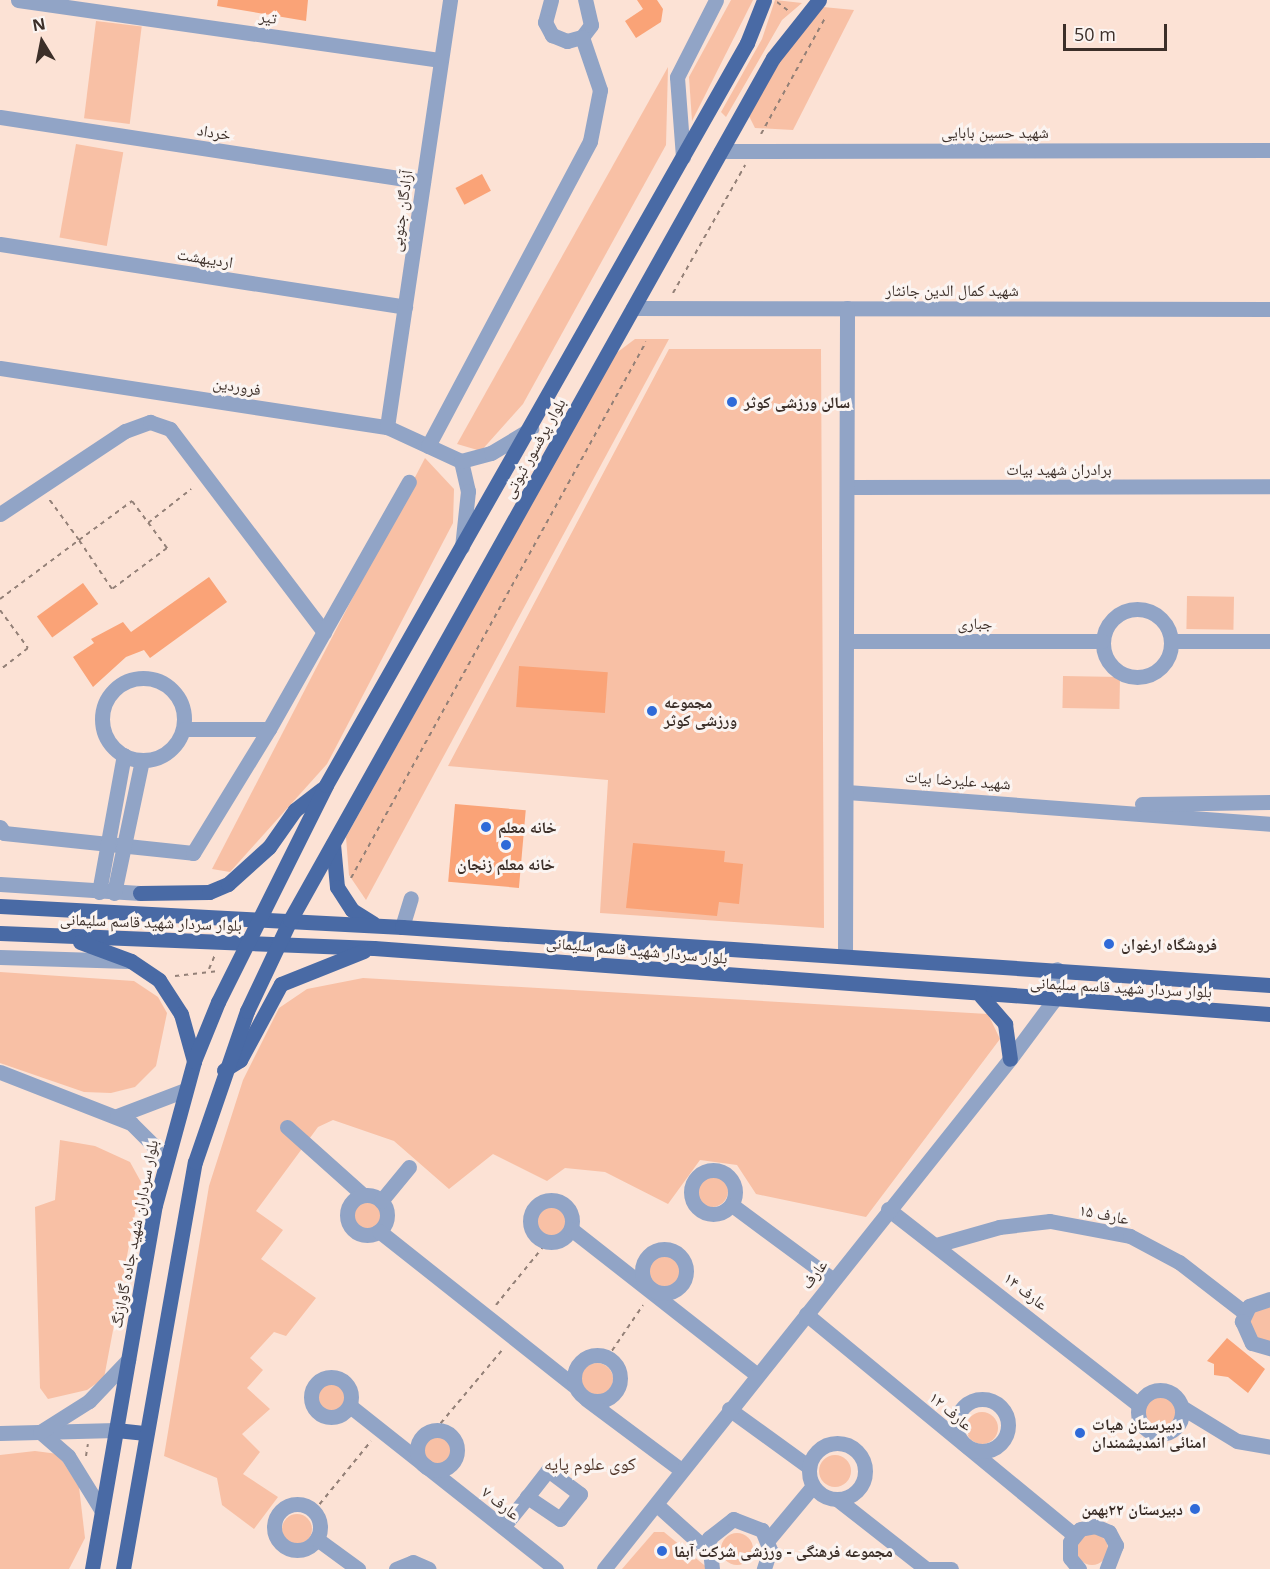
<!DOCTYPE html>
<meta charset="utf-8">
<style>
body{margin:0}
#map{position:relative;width:1270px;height:1569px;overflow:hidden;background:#fce2d5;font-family:"Open Sans","Noto Naskh Arabic",sans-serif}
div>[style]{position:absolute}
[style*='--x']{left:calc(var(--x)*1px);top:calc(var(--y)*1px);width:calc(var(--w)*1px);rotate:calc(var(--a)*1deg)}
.green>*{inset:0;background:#f8c0a5;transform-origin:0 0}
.round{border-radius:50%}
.building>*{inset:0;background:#faa377;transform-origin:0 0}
.path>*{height:2px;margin-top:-1px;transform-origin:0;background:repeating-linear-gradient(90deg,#938077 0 4.5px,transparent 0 9px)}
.minor>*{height:15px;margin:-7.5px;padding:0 7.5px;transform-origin:7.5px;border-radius:7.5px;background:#91a4c6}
.minor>.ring{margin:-7.5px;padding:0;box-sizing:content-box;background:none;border:15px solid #91a4c6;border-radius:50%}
.major>*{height:15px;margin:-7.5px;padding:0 7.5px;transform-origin:7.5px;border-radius:7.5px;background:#496aa5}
.dots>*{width:16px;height:16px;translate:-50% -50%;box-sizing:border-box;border:3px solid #fbf4f1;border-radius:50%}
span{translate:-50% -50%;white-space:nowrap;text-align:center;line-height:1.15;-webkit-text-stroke:6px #fbf4f1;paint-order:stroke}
.street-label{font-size:16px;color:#3c2f29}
.poi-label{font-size:16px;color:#3c2f29;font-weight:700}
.left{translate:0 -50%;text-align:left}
.right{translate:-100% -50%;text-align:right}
.neighbourhood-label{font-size:18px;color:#4f3529}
.north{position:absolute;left:12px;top:12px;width:60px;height:60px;-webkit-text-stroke:4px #fbf4f1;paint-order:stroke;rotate:350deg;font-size:16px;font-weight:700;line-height:24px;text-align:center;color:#3c2f29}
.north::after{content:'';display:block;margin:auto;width:21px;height:27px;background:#3c2f29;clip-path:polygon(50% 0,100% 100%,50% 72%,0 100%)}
.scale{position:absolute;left:1063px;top:24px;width:104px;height:27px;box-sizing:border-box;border:3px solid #3c2f29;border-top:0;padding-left:8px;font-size:18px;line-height:21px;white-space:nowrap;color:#3c2f29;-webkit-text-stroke:4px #fbf4f1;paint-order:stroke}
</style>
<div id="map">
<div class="green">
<i style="clip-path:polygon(731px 0,753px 0,692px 121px,689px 77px)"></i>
<i style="clip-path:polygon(775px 0,802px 3px,782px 20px,726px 117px,721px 112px,762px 39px)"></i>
<i style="clip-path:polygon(823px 7px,854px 10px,793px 130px,755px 128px,749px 116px,785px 47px)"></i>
<i style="left:96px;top:21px;width:46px;height:98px;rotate:7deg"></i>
<i style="clip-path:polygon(668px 67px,666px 145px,523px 404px,481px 451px,457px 444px)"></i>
<i style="left:76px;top:144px;width:48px;height:95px;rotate:10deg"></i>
<i style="clip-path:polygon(635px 339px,669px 339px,366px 900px,349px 875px,346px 837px,615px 354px)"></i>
<i style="clip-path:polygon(669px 349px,821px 349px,824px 928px,600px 913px,608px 780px,448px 766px)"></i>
<i style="clip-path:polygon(425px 458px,454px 489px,453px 523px,327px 764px,230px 872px,212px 869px)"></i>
<i style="left:1187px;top:596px;width:47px;height:33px;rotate:1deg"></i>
<i style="left:1063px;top:676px;width:57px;height:32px;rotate:1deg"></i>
<i style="clip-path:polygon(0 972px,134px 981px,158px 997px,167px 1013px,156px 1066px,135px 1087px,111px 1093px,84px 1092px,0 1063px)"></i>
<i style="clip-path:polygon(363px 978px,988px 1014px,1000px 1039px,866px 1217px,756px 1194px,737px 1165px,700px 1160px,668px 1204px,605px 1172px,565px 1168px,547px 1181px,493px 1154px,449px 1189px,394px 1141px,333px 1120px,318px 1127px,256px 1211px,283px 1230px,261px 1259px,316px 1298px,286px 1336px,274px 1332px,250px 1358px,263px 1370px,247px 1388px,270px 1409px,242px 1434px,260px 1452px,243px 1474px,278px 1497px,254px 1529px,222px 1505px,217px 1478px,164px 1456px,209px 1186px,243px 1080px,279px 1008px,307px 989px)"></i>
<i style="clip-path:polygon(60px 1140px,95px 1146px,130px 1162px,141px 1182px,104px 1378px,87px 1390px,48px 1399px,40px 1388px,35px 1207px,55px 1200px)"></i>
<i class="round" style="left:696px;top:1175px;width:32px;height:32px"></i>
<i class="round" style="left:351px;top:1200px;width:30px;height:30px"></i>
<i class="round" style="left:535px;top:1204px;width:32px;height:32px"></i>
<i class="round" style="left:648px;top:1255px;width:32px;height:32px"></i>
<i style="clip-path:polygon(1270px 1307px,1270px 1342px,1258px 1340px,1249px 1320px,1255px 1311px)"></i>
<i class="round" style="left:581px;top:1363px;width:32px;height:32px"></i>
<i class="round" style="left:316px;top:1383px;width:30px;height:30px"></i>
<i class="round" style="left:1142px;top:1394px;width:36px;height:36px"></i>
<i class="round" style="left:966px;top:1412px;width:32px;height:32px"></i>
<i class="round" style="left:423px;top:1435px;width:30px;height:30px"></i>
<i style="clip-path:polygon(35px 1451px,58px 1454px,79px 1487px,85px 1538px,69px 1569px,0 1569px,0 1455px)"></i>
<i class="round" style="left:819px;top:1455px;width:32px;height:32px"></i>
<i class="round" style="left:282px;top:1514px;width:30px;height:30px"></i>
<i style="clip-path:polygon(654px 1532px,664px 1532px,709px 1569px,622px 1569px)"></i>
<i class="round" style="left:721px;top:1533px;width:32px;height:32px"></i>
<i class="round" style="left:1076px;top:1533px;width:32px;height:32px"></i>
</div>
<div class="building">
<i style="clip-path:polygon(218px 0,308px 0,306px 21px,217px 6px)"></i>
<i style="clip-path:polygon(637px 0,657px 0,663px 9px,661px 22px,636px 38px,625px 21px,643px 9px)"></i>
<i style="left:482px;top:174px;width:19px;height:30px;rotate:62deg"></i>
<i style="clip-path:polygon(209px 577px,227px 602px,150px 658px,144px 650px,126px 657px,93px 687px,73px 657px,94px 643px,91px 639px,123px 622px,131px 632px)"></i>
<i style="left:83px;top:583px;width:26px;height:57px;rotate:54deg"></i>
<i style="left:519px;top:666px;width:89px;height:41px;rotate:4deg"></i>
<i style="left:455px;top:804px;width:71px;height:78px;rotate:5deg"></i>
<i style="clip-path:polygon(633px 843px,725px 851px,724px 862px,743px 864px,739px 904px,719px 902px,717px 916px,626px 908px)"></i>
<i style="clip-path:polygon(1227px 1338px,1265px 1369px,1248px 1393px,1228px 1377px,1214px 1375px,1214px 1364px,1207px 1361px)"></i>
</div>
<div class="path">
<i style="--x:777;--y:2;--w:18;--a:38"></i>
<i style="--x:761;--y:134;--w:132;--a:-61.1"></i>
<i style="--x:673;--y:293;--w:147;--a:-60.6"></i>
<i style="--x:148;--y:523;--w:55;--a:-38.3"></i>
<i style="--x:0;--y:599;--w:99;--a:-36.8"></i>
<i style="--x:79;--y:540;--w:66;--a:-36.3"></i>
<i style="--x:132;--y:501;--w:59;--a:53.3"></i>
<i style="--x:167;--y:548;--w:69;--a:143.3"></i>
<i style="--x:112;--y:589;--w:59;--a:-124"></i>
<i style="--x:79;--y:540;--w:51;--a:-126.2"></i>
<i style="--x:0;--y:610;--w:47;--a:53.6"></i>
<i style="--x:28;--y:648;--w:36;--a:142"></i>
<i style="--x:351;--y:878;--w:612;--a:-61.17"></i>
<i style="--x:209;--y:969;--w:15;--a:-67"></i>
<i style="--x:175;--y:976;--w:44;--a:-6.5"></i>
<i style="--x:496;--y:1305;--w:81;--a:-51"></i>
<i style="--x:607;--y:1358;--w:64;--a:-55.8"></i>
<i style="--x:435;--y:1430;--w:106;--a:-50"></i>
<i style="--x:86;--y:1456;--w:12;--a:-81"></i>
<i style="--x:314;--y:1511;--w:90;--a:-50.8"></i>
</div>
<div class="minor">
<i style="--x:18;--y:0;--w:427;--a:8.1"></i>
<i style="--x:551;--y:0;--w:23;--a:105"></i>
<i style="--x:545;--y:22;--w:15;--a:62"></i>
<i style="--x:552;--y:35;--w:16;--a:22"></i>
<i style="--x:567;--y:41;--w:16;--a:-15"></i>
<i style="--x:582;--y:37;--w:15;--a:-53"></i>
<i style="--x:591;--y:25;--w:26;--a:-103"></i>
<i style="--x:0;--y:117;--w:428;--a:8.7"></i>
<i style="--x:721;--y:151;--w:549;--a:-0.1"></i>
<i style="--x:683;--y:157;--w:80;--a:-94.3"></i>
<i style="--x:677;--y:77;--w:86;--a:-63.1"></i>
<i style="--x:0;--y:244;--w:410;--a:8.8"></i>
<i style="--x:633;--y:308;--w:637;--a:0.09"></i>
<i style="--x:0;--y:368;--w:391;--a:8.7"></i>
<i style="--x:387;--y:427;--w:81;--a:24.7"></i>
<i style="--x:387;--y:427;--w:432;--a:-81.6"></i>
<i style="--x:428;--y:446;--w:345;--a:-62"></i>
<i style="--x:590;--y:141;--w:52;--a:-78.9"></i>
<i style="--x:600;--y:90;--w:56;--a:-108.8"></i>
<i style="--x:461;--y:461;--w:31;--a:77"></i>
<i style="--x:468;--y:491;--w:56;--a:96.1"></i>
<i style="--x:461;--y:461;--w:31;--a:-15"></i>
<i style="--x:491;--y:453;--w:47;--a:-31"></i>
<i style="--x:848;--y:487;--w:422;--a:-0.1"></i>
<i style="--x:0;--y:514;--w:150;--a:-33.6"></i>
<i style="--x:125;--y:431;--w:27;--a:-20"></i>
<i style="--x:150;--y:422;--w:21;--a:19"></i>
<i style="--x:170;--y:429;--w:255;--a:52.8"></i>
<i class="ring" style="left:1103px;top:609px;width:53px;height:53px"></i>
<i style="--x:848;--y:641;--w:254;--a:0"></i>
<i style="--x:1173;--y:641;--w:97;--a:0"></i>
<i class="ring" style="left:102px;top:678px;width:67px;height:67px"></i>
<i style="--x:184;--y:729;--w:85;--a:0"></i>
<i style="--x:269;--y:729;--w:284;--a:-60.5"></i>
<i style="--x:847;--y:792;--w:424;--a:4.3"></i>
<i style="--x:1142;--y:804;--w:128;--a:-0.9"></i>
<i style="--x:0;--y:827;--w:7;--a:56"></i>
<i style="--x:4;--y:833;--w:190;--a:6"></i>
<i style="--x:193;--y:853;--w:145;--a:-58.5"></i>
<i style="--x:0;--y:884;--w:140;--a:3.7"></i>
<i style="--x:99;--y:892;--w:139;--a:-79.7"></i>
<i style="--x:114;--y:893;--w:136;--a:-78.1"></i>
<i style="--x:402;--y:927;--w:30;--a:-73"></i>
<i style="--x:845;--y:955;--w:647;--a:-89.82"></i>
<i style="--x:0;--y:957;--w:129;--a:1.8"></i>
<i style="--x:0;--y:1072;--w:141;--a:21.3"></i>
<i style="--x:131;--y:1123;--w:31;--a:45"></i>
<i style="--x:153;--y:1145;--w:25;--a:63"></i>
<i style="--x:117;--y:1116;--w:73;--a:-20.9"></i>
<i style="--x:287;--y:1127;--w:102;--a:41.8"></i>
<i class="ring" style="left:691px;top:1170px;width:29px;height:29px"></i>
<i class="ring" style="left:347px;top:1195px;width:25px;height:25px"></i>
<i class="ring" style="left:530px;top:1200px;width:27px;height:27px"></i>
<i style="--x:381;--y:1201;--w:44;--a:-50.5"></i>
<i style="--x:732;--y:1205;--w:124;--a:36.5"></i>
<i style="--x:888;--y:1209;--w:318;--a:38"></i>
<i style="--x:571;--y:1229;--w:235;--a:38.1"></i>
<i style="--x:379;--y:1231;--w:248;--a:38.4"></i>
<i style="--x:936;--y:1245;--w:66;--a:-15.9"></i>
<i style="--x:999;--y:1227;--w:51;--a:-6.7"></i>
<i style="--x:1050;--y:1221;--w:81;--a:10.6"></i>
<i style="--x:1130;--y:1236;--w:55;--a:28"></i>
<i style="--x:1179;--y:1262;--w:83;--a:37.7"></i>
<i class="ring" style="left:642px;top:1249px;width:29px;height:29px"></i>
<i style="--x:1270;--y:1299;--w:22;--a:162"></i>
<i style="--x:1249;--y:1306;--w:17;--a:115"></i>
<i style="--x:1242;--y:1321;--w:24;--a:66"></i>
<i style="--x:1252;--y:1343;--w:19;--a:16"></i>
<i style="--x:806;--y:1314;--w:347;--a:39.5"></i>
<i class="ring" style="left:574px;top:1355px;width:31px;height:31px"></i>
<i class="ring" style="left:311px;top:1377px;width:25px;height:25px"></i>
<i class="ring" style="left:1138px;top:1390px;width:29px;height:29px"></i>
<i class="ring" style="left:956px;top:1399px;width:37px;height:37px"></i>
<i style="--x:586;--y:1399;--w:117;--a:36.7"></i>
<i style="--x:350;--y:1406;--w:263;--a:38.4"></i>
<i style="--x:1183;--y:1408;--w:63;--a:31.4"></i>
<i style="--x:1237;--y:1441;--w:34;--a:10"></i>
<i style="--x:729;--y:1409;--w:99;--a:35.9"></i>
<i class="ring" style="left:417px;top:1430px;width:25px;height:25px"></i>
<i style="--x:0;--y:1433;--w:116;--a:-1.5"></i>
<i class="ring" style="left:809px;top:1443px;width:41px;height:41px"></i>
<i style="--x:837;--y:1499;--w:112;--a:38.1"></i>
<i class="ring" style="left:274px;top:1504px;width:31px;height:31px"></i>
<i style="--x:657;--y:1505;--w:66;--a:41.9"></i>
<i style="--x:102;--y:1511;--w:65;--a:-121.7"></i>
<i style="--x:68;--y:1456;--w:37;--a:-139"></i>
<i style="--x:40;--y:1432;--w:58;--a:-32.3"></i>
<i style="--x:89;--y:1401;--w:57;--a:-46.4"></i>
<i style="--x:503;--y:1527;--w:38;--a:-51"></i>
<i style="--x:527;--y:1497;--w:34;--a:-52"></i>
<i style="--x:548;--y:1470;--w:40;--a:37"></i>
<i style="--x:580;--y:1494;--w:32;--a:129"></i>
<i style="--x:560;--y:1519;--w:40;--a:-146"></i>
<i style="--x:317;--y:1539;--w:51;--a:36.2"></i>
<i style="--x:768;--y:1540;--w:70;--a:-50.2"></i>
<i style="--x:396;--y:1569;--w:18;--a:-22"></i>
<i style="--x:413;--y:1562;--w:17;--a:24"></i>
<i style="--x:604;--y:1569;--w:652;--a:-51.48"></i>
<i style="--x:1010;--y:1059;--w:72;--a:-53.4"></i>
<i style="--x:1053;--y:1001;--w:32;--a:-83"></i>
<i style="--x:712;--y:1569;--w:31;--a:-96"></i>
<i style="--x:709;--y:1538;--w:31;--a:-38"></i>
<i style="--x:733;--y:1519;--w:31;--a:21"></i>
<i style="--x:762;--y:1530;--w:22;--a:68"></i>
<i style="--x:770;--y:1550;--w:20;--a:108"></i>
<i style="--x:924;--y:1569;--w:27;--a:0"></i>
<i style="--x:1079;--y:1569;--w:14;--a:-129"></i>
<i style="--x:1070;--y:1558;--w:16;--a:-90"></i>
<i style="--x:1070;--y:1542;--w:16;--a:-52"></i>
<i style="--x:1080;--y:1529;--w:15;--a:-11"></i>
<i style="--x:1095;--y:1526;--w:15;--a:23"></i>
<i style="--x:1109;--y:1532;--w:15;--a:62"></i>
<i style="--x:1116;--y:1545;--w:26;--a:111"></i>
</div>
<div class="major">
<i style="--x:333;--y:844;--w:43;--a:84.7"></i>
<i style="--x:337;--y:887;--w:27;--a:57"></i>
<i style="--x:352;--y:910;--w:25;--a:32"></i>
<i style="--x:140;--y:893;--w:69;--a:-0.8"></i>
<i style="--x:209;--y:892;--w:21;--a:-23"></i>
<i style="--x:228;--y:884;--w:55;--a:-42.1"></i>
<i style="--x:269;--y:847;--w:45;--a:-54.9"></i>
<i style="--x:295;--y:810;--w:34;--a:-38"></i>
<i style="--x:0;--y:906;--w:403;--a:3"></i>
<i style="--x:402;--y:927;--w:870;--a:3.82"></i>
<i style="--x:0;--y:933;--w:374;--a:2.3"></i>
<i style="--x:374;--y:948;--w:898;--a:4.21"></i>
<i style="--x:80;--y:942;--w:54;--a:20.4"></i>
<i style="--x:131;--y:961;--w:34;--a:34"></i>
<i style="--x:159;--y:980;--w:40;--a:57.1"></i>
<i style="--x:181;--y:1014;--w:49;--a:74.5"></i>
<i style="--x:981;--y:996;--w:37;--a:49"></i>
<i style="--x:1005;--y:1024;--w:35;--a:82"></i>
<i style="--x:224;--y:1070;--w:19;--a:-32"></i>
<i style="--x:240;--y:1060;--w:86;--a:-61.7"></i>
<i style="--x:281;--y:984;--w:89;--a:-21.7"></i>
<i style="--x:116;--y:1430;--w:30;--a:6"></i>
<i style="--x:92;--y:1569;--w:369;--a:-80.2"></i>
<i style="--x:155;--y:1205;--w:149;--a:-74.8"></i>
<i style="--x:194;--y:1061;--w:64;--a:-67.9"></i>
<i style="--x:218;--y:1002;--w:242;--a:-63.5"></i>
<i style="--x:326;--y:785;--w:853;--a:-60.43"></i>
<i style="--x:747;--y:43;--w:46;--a:-68.4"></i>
<i style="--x:123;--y:1569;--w:413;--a:-80"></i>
<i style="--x:195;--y:1162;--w:160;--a:-71"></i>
<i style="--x:247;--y:1011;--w:101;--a:-64.7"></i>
<i style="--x:290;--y:920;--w:988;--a:-60.74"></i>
<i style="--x:773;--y:58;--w:74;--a:-51.6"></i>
</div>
<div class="dots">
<i style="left:732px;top:402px;background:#2f6ad8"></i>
<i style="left:652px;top:711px;background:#2f6ad8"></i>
<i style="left:486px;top:827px;background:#2f6ad8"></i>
<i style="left:506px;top:845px;background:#2f6ad8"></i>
<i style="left:1109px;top:944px;background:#2f6ad8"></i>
<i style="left:1080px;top:1433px;background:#2f6ad8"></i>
<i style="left:1195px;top:1509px;background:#2f6ad8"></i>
<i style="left:662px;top:1551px;background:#2f6ad8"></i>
</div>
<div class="street-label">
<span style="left:268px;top:17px;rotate:8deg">تیر</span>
<span style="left:214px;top:132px;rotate:9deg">خرداد</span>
<span style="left:995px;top:132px">شهید حسین بابایی</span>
<span style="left:401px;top:211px;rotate:-82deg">آزادگان جنوبی</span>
<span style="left:205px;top:258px;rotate:9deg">اردیبهشت</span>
<span style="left:952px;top:290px">شهید کمال الدین جانثار</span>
<span style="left:237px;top:386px;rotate:9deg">فروردین</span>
<span style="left:534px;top:448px;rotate:-61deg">بلوار پرفسور ثبوتی</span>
<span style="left:1059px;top:469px">برادران شهید بیات</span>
<span style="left:975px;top:623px">جباری</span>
<span style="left:958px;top:780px;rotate:4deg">شهید علیرضا بیات</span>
<span style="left:151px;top:922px;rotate:2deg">بلوار سردار شهید قاسم سلیمانی</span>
<span style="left:637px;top:950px;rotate:5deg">بلوار سردار شهید قاسم سلیمانی</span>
<span style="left:1121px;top:987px;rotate:3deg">بلوار سردار شهید قاسم سلیمانی</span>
<span style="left:1104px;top:1214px;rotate:11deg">عارف ۱۵</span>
<span style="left:134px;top:1234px;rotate:-79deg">بلوار سرداران شهید جاده گاوازنگ</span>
<span style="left:814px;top:1274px;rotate:-53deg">عارف</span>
<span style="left:1026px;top:1291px;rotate:38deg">عارف ۱۴</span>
<span style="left:951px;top:1411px;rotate:40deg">عارف ۱۲</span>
<span style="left:501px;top:1503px;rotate:38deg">عارف ۷</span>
</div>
<div class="poi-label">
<span class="left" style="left:744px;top:402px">سالن ورزشی کوثر</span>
<span class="left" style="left:664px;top:711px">مجموعه<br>ورزشی کوثر</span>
<span class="left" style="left:498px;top:827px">خانه معلم</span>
<span style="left:506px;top:864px">خانه معلم زنجان</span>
<span class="left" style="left:1121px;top:944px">فروشگاه ارغوان</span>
<span class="left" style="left:1092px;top:1433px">دبیرستان هیات<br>امنائی انمدیشمندان</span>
<span class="right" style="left:1183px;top:1509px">دبیرستان ۲۲بهمن</span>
<span class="left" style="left:674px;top:1551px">مجموعه فرهنگی - ورزشی شرکت آبفا</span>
</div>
<div class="neighbourhood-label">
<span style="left:590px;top:1463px">کوی علوم پایه</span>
</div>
<div class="north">N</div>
<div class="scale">50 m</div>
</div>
